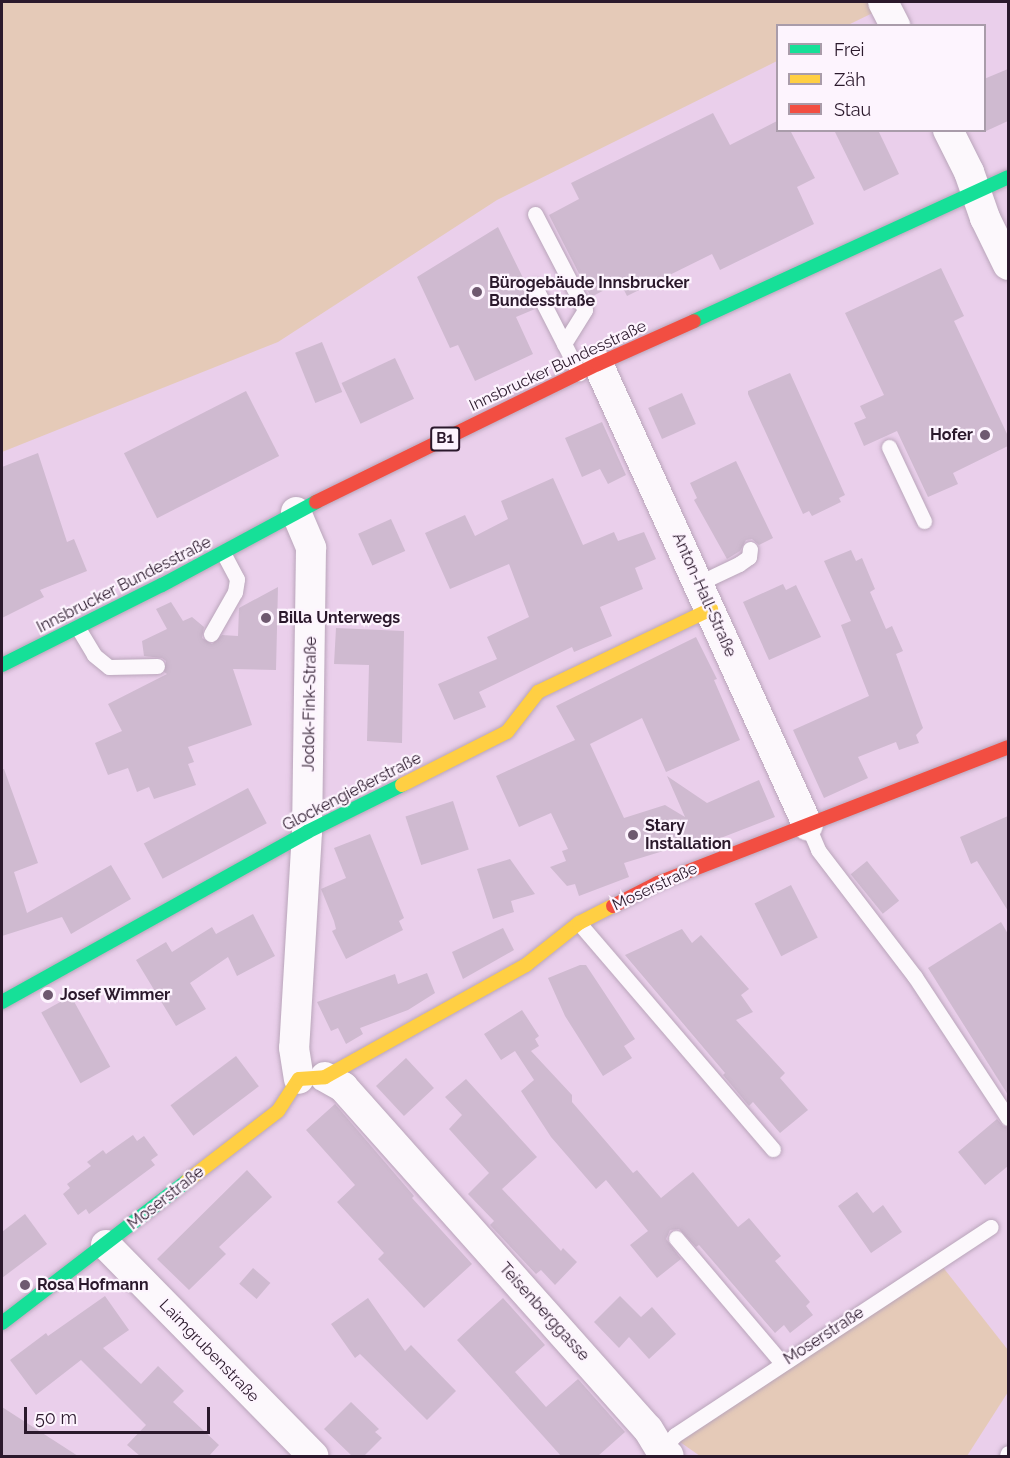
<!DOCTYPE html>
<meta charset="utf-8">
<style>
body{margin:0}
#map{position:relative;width:1010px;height:1458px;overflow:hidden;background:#eacfeb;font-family:Raleway,sans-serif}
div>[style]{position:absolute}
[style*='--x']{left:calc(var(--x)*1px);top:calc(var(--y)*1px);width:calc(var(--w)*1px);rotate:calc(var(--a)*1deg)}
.green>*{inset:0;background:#e5cab8}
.building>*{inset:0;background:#cfbad0;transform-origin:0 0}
.roads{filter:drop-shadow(0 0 2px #b9a5ba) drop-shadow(0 0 2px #b9a5ba)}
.lane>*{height:15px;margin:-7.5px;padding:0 7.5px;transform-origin:7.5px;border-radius:7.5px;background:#fcf8fc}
.street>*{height:30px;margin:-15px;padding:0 15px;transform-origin:15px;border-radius:15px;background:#fcf8fc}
.fast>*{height:14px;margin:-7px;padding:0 7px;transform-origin:7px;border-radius:7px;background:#16e098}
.slow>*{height:14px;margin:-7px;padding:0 7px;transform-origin:7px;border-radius:7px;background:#ffcf43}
.jam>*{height:14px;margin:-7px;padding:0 7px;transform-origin:7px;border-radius:7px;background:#f24e42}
.dots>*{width:16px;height:16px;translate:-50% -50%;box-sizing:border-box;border:3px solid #fdf4fe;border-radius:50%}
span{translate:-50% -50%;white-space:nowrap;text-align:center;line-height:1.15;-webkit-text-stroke:4.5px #fdf4fe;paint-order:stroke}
.shield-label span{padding:2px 4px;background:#fdf4fe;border:2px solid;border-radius:4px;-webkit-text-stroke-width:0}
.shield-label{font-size:15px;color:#2b192c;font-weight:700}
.poi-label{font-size:16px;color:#2b192c;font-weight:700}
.left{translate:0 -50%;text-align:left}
.right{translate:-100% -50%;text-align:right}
.street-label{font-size:16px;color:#2b192c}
.frame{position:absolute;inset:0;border:3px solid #2b192c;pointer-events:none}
.legend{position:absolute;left:776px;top:24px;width:210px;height:108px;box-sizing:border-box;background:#fdf4fe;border:2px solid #a99caa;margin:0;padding:8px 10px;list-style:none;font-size:18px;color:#2b192c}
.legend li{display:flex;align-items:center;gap:12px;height:30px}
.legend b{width:30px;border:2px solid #a99caa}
.scale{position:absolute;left:24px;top:1407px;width:186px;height:27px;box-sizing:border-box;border:3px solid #2b192c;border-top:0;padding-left:8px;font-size:18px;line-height:21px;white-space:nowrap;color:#2b192c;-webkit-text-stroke:4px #fdf4fe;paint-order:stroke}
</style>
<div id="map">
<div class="green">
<i style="clip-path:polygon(2px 2px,887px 2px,889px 5px,848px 25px,778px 26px,777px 61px,497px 200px,278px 342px,2px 452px)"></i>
<i style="clip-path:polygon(942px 1266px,1008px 1350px,1008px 1392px,967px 1456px,700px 1456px,680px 1442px)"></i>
</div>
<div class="building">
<i style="clip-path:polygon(1008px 69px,1008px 121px,984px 132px,984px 79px)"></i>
<i style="clip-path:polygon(713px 113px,730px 145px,777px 121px,777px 130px,790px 130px,815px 178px,797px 187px,814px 224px,720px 270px,712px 254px,627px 296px,620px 282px,591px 297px,549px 215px,579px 199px,571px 183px)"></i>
<i style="clip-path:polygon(834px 130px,878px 130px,899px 174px,864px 191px)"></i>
<i style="clip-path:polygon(498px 227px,526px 284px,526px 291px,535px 309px,516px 317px,533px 354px,475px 381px,458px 345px,450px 348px,417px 277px)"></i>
<i style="clip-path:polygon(941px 268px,964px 316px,954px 321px,1008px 436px,1008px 446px,953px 473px,958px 484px,928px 497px,897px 431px,864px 446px,854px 423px,866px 418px,860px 406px,884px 395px,845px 313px)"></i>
<i style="left:322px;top:342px;width:54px;height:29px;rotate:68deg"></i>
<i style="left:395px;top:358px;width:45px;height:59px;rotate:65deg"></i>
<i style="clip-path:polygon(790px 373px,845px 495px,839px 498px,841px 502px,812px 516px,809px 511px,803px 514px,748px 394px,748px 391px)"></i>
<i style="left:246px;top:391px;width:73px;height:137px;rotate:63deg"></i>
<i style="left:682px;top:393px;width:34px;height:37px;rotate:66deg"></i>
<i style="clip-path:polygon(602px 422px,626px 475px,608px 484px,600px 469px,582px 477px,565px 438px)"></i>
<i style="clip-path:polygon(38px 453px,67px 542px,74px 539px,87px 571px,40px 590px,44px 597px,2px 618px,2px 467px)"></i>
<i style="clip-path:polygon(736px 461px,773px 538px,759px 545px,752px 539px,746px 540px,740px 551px,727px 559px,694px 500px,697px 498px,690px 483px)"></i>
<i style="clip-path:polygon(553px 478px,583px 545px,614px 532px,618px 541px,644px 532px,656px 559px,635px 568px,643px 589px,600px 607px,612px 636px,574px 652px,572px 647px,479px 692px,486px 707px,454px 720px,438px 684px,497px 659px,487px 637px,529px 617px,509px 564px,450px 589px,425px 533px,465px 515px,475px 536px,508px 519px,501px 501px)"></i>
<i style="left:391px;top:519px;width:35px;height:36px;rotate:66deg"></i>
<i style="clip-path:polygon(851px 550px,856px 561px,862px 558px,875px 589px,870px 592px,886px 629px,892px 626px,903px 651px,896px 654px,923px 728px,916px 735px,919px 743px,899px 750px,896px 742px,858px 757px,868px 778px,824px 798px,793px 730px,869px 696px,841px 625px,851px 621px,824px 561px)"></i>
<i style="clip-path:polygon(783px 584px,786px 590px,796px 585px,821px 637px,769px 660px,743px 602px)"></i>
<i style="clip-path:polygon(278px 587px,276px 670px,233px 669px,252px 725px,188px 747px,194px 762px,188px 764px,196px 785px,154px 799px,149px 787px,137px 792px,128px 768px,108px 775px,95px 743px,122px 731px,108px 704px,167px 674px,164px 672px,166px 661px,162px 658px,144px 656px,142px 641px,167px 629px,156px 609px,171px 602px,183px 621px,192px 617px,204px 627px,202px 638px,212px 644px,222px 635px,238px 636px,239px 608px)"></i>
<i style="clip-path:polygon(336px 628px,404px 631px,402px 743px,367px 741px,369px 665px,334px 664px)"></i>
<i style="clip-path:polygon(696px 637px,717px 679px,714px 680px,740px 740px,666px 772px,642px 718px,590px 744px,624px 818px,665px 805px,685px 817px,667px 776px,707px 803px,759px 780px,775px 817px,700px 846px,696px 841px,624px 863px,629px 877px,579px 896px,575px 884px,567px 886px,550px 867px,566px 861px,562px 851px,568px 849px,551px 813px,519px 827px,496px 776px,575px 740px,556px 706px)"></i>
<i style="clip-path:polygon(2px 769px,4px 769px,38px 863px,14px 872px,27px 913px,111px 865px,131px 899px,71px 934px,62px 917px,2px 936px)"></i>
<i style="left:248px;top:788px;width:40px;height:118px;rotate:62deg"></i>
<i style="left:453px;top:801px;width:51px;height:50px;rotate:72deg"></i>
<i style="clip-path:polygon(1008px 816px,1008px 911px,977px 861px,971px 864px,960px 837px)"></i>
<i style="clip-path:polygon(370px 834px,404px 918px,399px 921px,403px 930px,346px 959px,332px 931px,336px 929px,334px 921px,321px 889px,346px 878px,334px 848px)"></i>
<i style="clip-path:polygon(510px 859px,535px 894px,511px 901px,514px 912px,493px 919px,477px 869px)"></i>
<i style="left:867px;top:861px;width:51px;height:21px;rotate:51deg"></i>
<i style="left:791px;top:885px;width:59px;height:41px;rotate:63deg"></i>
<i style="clip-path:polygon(253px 914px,275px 956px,237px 976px,228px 957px,190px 983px,206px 1009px,176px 1026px,136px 960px,166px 942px,172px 952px,212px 927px,216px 934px)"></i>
<i style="clip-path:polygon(1001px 922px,1008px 934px,1008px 1095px,928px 968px)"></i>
<i style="clip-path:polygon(503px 928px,514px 950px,463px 979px,452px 952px)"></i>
<i style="clip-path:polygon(682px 929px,692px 943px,701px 935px,749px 989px,741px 995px,753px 1012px,736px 1020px,785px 1073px,780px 1078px,808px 1110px,780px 1133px,753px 1102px,749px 1106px,739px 1094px,723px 1075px,725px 1073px,625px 955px)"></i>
<i style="clip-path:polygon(580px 965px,586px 965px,635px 1039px,624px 1046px,632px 1058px,603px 1076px,565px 1016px,548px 978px)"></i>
<i style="clip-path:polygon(427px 973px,435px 993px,408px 1010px,360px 1028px,363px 1034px,346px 1044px,338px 1028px,331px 1031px,317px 1002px,395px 974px,398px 984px)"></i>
<i style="left:71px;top:996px;width:81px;height:34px;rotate:61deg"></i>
<i style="clip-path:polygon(522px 1010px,539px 1036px,535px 1039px,539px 1046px,531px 1051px,572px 1095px,572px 1102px,633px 1173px,637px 1170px,661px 1198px,693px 1172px,738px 1227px,749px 1218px,781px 1256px,775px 1261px,810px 1302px,806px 1306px,813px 1315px,790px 1333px,784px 1325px,775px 1333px,699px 1245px,696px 1247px,679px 1229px,670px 1230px,666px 1239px,681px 1259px,657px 1278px,630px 1245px,648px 1231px,606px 1180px,596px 1189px,551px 1137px,521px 1091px,534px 1080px,515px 1051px,501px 1060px,484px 1034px)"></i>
<i style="left:236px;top:1056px;width:38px;height:82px;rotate:53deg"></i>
<i style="left:406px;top:1058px;width:41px;height:41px;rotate:47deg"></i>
<i style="clip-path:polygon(466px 1079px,537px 1157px,502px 1189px,561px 1251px,563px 1248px,577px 1262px,555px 1285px,541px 1270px,536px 1274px,490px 1225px,494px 1221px,468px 1194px,489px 1173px,449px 1129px,462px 1115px,445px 1097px)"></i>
<i style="clip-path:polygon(335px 1104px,414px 1196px,412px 1198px,472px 1264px,424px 1308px,378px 1259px,384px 1253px,337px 1202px,355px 1185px,306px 1130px)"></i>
<i style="clip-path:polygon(997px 1119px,1003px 1126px,1008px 1128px,1008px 1166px,985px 1185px,958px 1152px)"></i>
<i style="clip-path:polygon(133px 1135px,137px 1141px,144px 1136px,158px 1155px,151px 1160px,155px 1165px,89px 1214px,86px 1209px,78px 1215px,63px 1194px,70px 1188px,67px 1184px,91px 1166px,87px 1162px,103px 1150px,106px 1154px)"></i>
<i style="clip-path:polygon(247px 1170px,272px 1197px,219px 1247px,226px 1254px,189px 1290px,157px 1259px)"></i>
<i style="clip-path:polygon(857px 1192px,873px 1213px,883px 1205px,902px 1232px,871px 1253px,838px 1206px)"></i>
<i style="clip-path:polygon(25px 1214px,47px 1244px,2px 1278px,2px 1232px)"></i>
<i style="left:253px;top:1268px;width:23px;height:21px;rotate:41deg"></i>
<i style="clip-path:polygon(105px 1296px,129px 1330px,103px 1348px,141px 1384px,158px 1366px,184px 1391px,173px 1402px,219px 1445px,209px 1456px,140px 1456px,127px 1445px,146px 1425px,81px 1360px,36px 1395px,10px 1360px,46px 1333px,48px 1336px)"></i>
<i style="clip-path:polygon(620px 1296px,641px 1317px,652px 1307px,676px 1334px,649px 1359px,629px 1337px,619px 1348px,594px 1322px)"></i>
<i style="clip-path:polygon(368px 1298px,405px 1351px,411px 1345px,456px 1391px,427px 1420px,360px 1354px,355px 1358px,331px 1324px)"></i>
<i style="clip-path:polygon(503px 1298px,545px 1345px,515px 1372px,546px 1407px,578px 1379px,625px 1432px,598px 1456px,561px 1456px,457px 1340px)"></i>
<i style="clip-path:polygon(351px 1402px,379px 1429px,375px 1432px,382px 1438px,364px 1456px,352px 1456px,324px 1429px)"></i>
<i style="clip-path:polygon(2px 1407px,78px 1456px,2px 1456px)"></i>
</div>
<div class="roads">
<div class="lane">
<i style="--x:535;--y:214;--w:108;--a:62.5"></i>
<i style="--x:585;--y:310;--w:40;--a:122"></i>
<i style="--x:535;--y:287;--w:97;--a:62.9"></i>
<i style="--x:889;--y:447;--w:82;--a:64.7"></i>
<i style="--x:699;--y:583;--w:44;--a:-25.4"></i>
<i style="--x:739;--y:564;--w:12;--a:-35"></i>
<i style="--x:749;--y:557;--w:8;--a:-83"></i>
<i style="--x:78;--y:628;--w:31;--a:59"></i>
<i style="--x:94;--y:655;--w:19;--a:39"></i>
<i style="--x:109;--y:667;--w:48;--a:-1.2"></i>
<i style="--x:211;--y:634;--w:48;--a:-60.3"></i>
<i style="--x:235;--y:592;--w:13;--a:-81"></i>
<i style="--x:237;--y:579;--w:30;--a:-118"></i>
<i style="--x:808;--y:826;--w:26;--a:67"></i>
<i style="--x:818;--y:850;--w:160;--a:52.6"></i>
<i style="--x:915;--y:977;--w:169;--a:56.6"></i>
<i style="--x:579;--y:923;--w:298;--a:49.4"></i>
<i style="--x:676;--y:1238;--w:164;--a:49.7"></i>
<i style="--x:661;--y:1451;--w:21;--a:-49"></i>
<i style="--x:675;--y:1435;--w:378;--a:-33.4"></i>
<i style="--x:1007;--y:1456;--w:3;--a:-72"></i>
</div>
<div class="street">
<i style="--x:883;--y:2;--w:27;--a:63"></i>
<i style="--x:948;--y:130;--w:47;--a:63.4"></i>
<i style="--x:969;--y:172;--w:49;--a:70.8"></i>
<i style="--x:985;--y:218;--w:52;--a:63.9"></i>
<i style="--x:598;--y:364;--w:507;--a:65.56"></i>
<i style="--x:296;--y:512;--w:39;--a:67"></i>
<i style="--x:311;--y:548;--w:284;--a:90.8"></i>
<i style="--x:307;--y:832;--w:216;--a:93.4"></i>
<i style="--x:294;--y:1048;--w:31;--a:81"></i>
<i style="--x:325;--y:1077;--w:21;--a:29"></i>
<i style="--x:343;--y:1087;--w:458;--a:48.3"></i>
<i style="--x:648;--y:1429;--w:26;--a:59"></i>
<i style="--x:661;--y:1451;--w:9;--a:32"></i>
<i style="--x:106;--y:1245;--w:296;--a:45.5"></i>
</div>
<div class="fast">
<i style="--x:694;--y:321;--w:345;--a:-24.6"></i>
<i style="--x:2;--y:665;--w:179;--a:-26.6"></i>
<i style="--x:162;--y:585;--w:175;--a:-28.3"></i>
<i style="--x:2;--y:1002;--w:349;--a:-29.1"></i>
<i style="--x:307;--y:832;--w:106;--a:-26.3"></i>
<i style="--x:2;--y:1323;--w:233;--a:-37.5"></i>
</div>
<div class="slow">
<i style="--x:402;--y:785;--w:118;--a:-26.8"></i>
<i style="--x:507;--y:732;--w:51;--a:-52.2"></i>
<i style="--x:538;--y:692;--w:192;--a:-25.6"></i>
<i style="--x:187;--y:1181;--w:115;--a:-37.6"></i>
<i style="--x:278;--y:1111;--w:38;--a:-57"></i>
<i style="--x:299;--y:1079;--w:26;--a:-4"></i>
<i style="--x:325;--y:1077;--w:230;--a:-29.1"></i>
<i style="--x:526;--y:965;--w:68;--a:-38.4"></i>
<i style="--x:579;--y:923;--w:38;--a:-27"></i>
</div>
<div class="jam">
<i style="--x:316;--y:502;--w:314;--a:-26.1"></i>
<i style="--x:598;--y:364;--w:105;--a:-24.1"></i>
<i style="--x:613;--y:906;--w:51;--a:-27.1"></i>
<i style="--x:658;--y:883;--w:375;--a:-21.2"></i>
</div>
</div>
<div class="dots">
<i style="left:477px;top:292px;background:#6e596f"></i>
<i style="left:985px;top:435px;background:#6e596f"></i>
<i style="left:266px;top:618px;background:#6e596f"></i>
<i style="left:633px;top:835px;background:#6e596f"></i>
<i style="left:48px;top:995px;background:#6e596f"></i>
<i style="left:25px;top:1285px;background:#6e596f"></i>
</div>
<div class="shield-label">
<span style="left:445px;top:439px">B1</span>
</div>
<div class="poi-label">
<span class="left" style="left:489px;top:292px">Bürogebäude Innsbrucker<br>Bundesstraße</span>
<span class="right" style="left:973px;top:435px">Hofer</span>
<span class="left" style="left:278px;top:618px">Billa Unterwegs</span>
<span class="left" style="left:645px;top:835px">Stary<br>Installation</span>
<span class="left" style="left:60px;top:995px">Josef Wimmer</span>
<span class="left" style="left:37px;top:1285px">Rosa Hofmann</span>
</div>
<div class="street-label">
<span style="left:558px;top:366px;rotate:-25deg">Innsbrucker Bundesstraße</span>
<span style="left:124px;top:585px;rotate:-27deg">Innsbrucker Bundesstraße</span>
<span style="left:704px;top:595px;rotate:66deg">Anton-Hall-Straße</span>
<span style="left:310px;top:704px;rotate:-89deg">Jodok-Fink-Straße</span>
<span style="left:352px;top:792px;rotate:-27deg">Glockengießerstraße</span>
<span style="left:655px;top:887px;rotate:-25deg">Moserstraße</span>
<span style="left:166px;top:1198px;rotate:-38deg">Moserstraße</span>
<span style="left:544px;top:1312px;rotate:48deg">Teisenberggasse</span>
<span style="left:824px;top:1336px;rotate:-33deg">Moserstraße</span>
<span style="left:209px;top:1351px;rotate:46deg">Laimgrubenstraße</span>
</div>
<div class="frame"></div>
<ul class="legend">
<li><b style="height:8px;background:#16e098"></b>Frei</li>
<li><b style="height:8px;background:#ffcf43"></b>Zäh</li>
<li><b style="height:8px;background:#f24e42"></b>Stau</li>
</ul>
<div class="scale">50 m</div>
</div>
